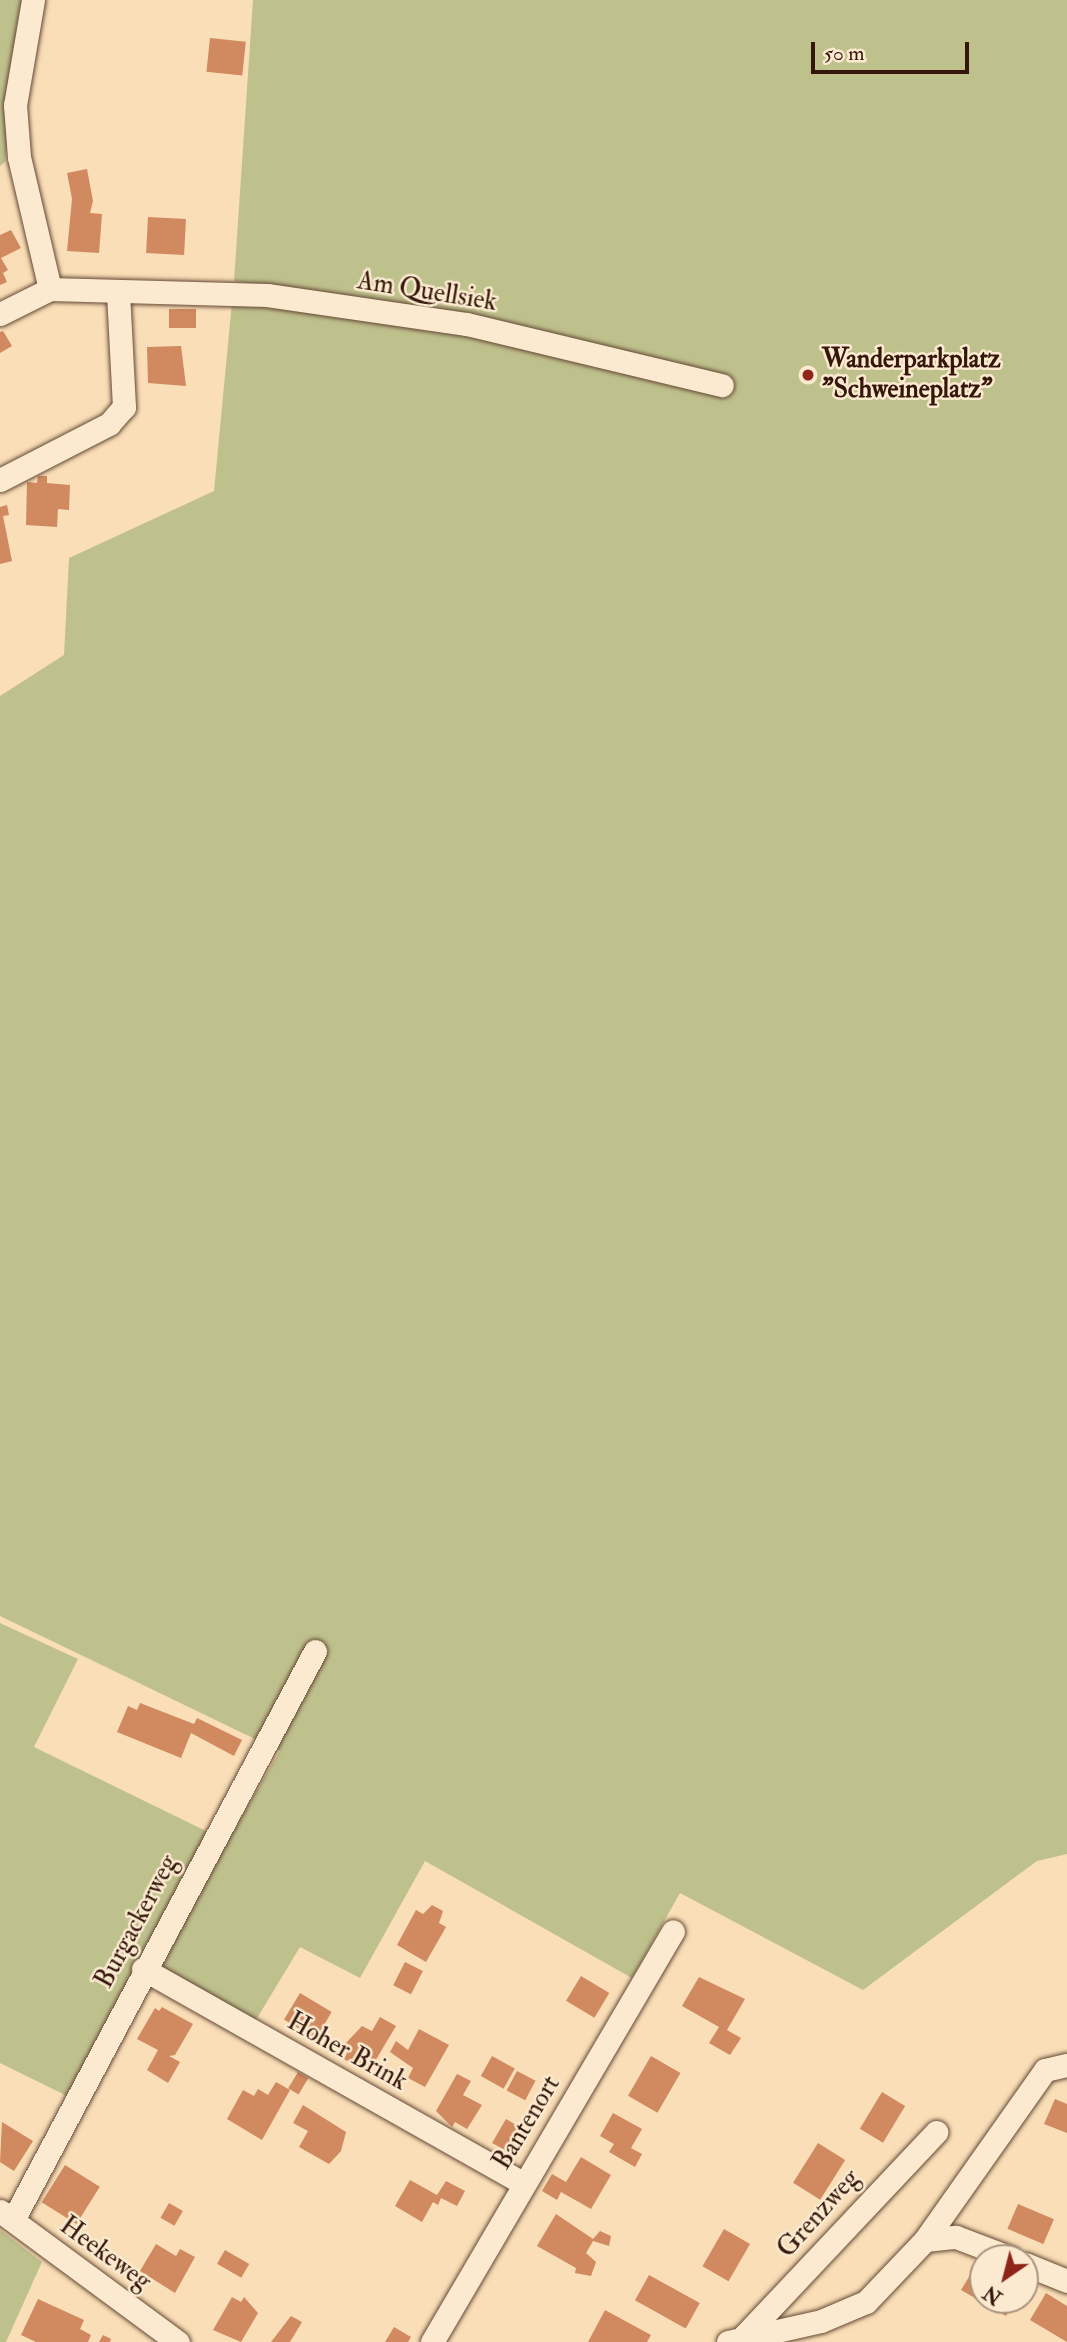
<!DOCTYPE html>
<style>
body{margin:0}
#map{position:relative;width:1067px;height:2342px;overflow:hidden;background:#f9deb7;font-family:"IM FELL Double Pica",serif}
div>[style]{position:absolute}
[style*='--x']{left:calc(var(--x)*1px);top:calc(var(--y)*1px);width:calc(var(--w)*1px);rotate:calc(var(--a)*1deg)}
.green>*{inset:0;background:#bfc18d}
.building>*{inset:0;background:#d1895f;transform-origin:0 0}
.roads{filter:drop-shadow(0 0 2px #654835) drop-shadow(0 0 2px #654835)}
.street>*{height:23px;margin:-11.5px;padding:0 11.5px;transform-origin:11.5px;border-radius:11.5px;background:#fbead0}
.dots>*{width:19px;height:19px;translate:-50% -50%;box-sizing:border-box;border:4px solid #fbead0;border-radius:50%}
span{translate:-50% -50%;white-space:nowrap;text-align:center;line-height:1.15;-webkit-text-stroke:5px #fbead0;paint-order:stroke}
.street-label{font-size:26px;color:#34160a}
.poi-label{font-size:26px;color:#34160a;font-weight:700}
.left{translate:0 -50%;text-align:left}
.north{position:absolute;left:969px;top:2244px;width:70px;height:70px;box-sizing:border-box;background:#fbead0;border:2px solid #ab9581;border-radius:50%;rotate:215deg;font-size:19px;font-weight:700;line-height:28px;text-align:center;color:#34160a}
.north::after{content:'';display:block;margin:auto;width:24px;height:32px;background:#8f2418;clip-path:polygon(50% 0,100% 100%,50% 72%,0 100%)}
.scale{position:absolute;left:811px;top:42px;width:158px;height:32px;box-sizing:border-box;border:4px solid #34160a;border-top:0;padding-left:9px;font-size:21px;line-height:24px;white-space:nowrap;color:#34160a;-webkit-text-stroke:5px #fbead0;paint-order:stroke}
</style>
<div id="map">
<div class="green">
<i style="clip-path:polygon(0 0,24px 0,5px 162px,0 166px)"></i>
<i style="clip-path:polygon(253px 0,1067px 0,1067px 1854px,1037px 1861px,863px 1990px,680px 1893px,632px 1978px,425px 1861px,360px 1978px,300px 1947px,253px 2025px,152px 1969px,280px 1751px,0 1616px,0 696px,64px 655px,69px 558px,214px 491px,232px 302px,463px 335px,687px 389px,692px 368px,234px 281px)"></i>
<i style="clip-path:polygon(0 1623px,78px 1659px,34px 1747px,208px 1832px,69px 2097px,0 2063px)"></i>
<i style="clip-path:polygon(0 2230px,42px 2262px,6px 2342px,0 2342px)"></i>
</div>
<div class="building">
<i style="left:210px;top:38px;width:36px;height:34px;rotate:6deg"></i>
<i style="clip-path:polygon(87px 169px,93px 201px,90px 213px,102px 214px,99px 253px,67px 251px,72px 199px,67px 173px)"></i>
<i style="left:148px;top:217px;width:38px;height:36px;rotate:3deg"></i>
<i style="clip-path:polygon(11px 230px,21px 248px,1px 258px,8px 270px,3px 273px,7px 282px,0 285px,0 235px)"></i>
<i style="left:169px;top:309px;width:27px;height:19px"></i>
<i style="clip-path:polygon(3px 331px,12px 346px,0 353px,0 332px)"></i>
<i style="clip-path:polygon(181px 346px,186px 386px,148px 383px,147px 347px)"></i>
<i style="clip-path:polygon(38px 476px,47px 476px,47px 483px,70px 485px,69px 510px,58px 509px,57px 527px,26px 525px,27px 482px,37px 483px)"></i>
<i style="clip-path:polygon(7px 505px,9px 515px,3px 516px,12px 561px,0 564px,0 507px)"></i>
<i style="clip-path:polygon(140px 1703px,194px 1724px,197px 1718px,242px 1740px,234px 1756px,191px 1733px,181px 1758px,117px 1732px,128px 1706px,137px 1710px)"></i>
<i style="clip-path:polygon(432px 1905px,443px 1911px,439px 1923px,446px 1927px,426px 1962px,397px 1945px,416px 1910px,423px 1914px)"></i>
<i style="left:405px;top:1962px;width:20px;height:26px;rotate:27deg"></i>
<i style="left:581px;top:1976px;width:33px;height:29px;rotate:31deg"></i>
<i style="clip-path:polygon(699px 1977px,745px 1999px,727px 2030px,741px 2038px,730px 2055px,709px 2043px,719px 2027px,682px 2006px)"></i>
<i style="left:300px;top:1993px;width:37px;height:31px;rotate:31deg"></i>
<i style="clip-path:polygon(162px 2007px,193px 2024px,175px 2055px,169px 2056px,180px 2062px,168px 2083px,147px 2070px,158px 2050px,137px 2039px,155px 2008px,159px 2011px)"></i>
<i style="clip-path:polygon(380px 2017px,396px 2026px,368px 2073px,344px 2059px,350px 2047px,345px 2044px,362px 2026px,372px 2031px)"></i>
<i style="clip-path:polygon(419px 2029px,449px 2045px,425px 2087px,408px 2078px,413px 2068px,390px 2052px,396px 2041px,408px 2050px)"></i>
<i style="left:492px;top:2056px;width:26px;height:23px;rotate:29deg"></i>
<i style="left:651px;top:2056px;width:34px;height:46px;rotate:30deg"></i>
<i style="left:517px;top:2071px;width:21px;height:22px;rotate:28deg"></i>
<i style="left:298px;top:2072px;width:12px;height:19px;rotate:31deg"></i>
<i style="clip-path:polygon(457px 2074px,471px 2081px,463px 2095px,482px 2105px,467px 2129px,455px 2122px,452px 2127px,436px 2111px)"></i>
<i style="clip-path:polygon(276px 2082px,290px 2090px,262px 2140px,227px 2119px,243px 2090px,254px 2096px,258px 2089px,268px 2095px)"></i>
<i style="left:882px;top:2092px;width:27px;height:43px;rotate:31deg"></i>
<i style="clip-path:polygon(1055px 2099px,1067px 2104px,1067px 2133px,1044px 2124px)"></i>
<i style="clip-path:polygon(303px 2105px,346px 2132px,341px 2151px,329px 2164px,299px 2147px,308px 2131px,293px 2123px)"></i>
<i style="clip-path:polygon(613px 2113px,642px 2129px,631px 2148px,642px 2154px,635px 2167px,609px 2152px,614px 2144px,600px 2136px)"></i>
<i style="clip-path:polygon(506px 2119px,530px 2133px,516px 2157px,512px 2154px,509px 2159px,503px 2155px,505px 2150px,492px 2143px)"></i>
<i style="clip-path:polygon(2px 2122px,33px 2141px,14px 2171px,0 2162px)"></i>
<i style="left:818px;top:2143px;width:32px;height:47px;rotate:32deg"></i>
<i style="clip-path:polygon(581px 2157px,611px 2175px,591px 2209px,561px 2192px,557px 2200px,542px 2191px,552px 2174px,566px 2182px)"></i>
<i style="left:65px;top:2165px;width:41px;height:44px;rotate:32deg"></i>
<i style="clip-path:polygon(410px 2180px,437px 2195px,446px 2181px,465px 2191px,457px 2206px,441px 2198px,438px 2205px,433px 2202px,422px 2222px,395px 2206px)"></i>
<i style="left:169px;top:2203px;width:16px;height:17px;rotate:30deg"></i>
<i style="left:1018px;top:2204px;width:39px;height:27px;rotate:23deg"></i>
<i style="clip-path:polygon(556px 2214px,593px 2239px,600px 2231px,611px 2236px,609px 2246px,593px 2241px,586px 2253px,596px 2262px,591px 2276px,575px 2273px,576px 2268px,537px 2246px)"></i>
<i style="left:724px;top:2229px;width:30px;height:43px;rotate:30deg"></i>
<i style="clip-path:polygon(156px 2244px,176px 2256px,180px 2249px,195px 2257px,175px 2293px,140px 2271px)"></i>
<i style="left:225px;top:2250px;width:28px;height:16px;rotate:30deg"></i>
<i style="clip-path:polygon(975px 2267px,983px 2272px,983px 2300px,1016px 2300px,1006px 2316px,961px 2290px)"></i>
<i style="left:649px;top:2275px;width:58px;height:29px;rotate:29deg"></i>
<i style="clip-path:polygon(1046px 2293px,1067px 2306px,1067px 2342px,1030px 2320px)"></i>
<i style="clip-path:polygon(232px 2297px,241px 2302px,244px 2297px,258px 2313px,241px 2342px,213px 2330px)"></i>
<i style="clip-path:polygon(38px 2299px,84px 2320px,80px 2329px,91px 2335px,88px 2342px,36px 2342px,21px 2335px)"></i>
<i style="clip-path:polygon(605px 2310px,651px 2335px,647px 2342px,588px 2342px)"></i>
<i style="clip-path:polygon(291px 2316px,302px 2322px,290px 2342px,271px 2342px)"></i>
<i style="clip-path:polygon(394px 2327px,411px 2337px,408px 2342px,385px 2342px)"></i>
<i style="clip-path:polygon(103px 2335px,111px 2339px,110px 2342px,99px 2342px)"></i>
</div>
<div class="roads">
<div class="street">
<i style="--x:33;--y:0;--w:107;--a:99.7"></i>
<i style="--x:15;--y:105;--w:52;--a:85.6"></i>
<i style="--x:19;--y:157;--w:136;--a:76.8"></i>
<i style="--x:0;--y:314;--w:56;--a:-26.6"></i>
<i style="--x:50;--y:289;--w:217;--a:1.6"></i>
<i style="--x:267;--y:295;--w:202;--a:8.3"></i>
<i style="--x:467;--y:324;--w:262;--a:13.5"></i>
<i style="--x:0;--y:480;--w:123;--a:-27.2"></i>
<i style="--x:109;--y:424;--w:23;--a:-49"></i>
<i style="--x:124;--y:407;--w:116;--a:-93"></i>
<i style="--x:143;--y:1969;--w:437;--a:29.4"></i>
<i style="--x:0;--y:2211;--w:221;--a:36.4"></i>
<i style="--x:13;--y:2220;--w:644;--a:-62.04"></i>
<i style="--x:925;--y:2240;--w:31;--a:-6"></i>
<i style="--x:956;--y:2237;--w:59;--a:20.9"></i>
<i style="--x:1025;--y:2264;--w:45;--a:22"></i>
<i style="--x:750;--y:2338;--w:6;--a:-149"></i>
<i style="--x:745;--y:2335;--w:279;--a:-46.7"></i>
<i style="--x:432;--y:2342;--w:476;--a:-59.6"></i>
<i style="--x:728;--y:2342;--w:95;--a:-12.7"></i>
<i style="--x:821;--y:2321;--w:49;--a:-22.9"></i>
<i style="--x:866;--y:2302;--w:86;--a:-46.4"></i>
<i style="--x:925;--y:2240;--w:208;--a:-54.8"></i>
<i style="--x:1045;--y:2070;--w:23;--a:-13"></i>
</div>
</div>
<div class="dots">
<i style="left:808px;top:375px;background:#8f2418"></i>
</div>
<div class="street-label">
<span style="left:427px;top:292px;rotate:9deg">Am Quellsiek</span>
<span style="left:137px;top:1922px;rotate:-62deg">Burgackerweg</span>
<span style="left:347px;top:2052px;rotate:29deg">Hoher Brink</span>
<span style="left:527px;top:2123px;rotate:-59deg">Bantenort</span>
<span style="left:819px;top:2214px;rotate:-48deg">Grenzweg</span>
<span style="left:105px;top:2254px;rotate:36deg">Heekeweg</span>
</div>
<div class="poi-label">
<span class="left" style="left:822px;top:375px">Wanderparkplatz<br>"Schweineplatz"</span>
</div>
<div class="north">N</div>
<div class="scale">50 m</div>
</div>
